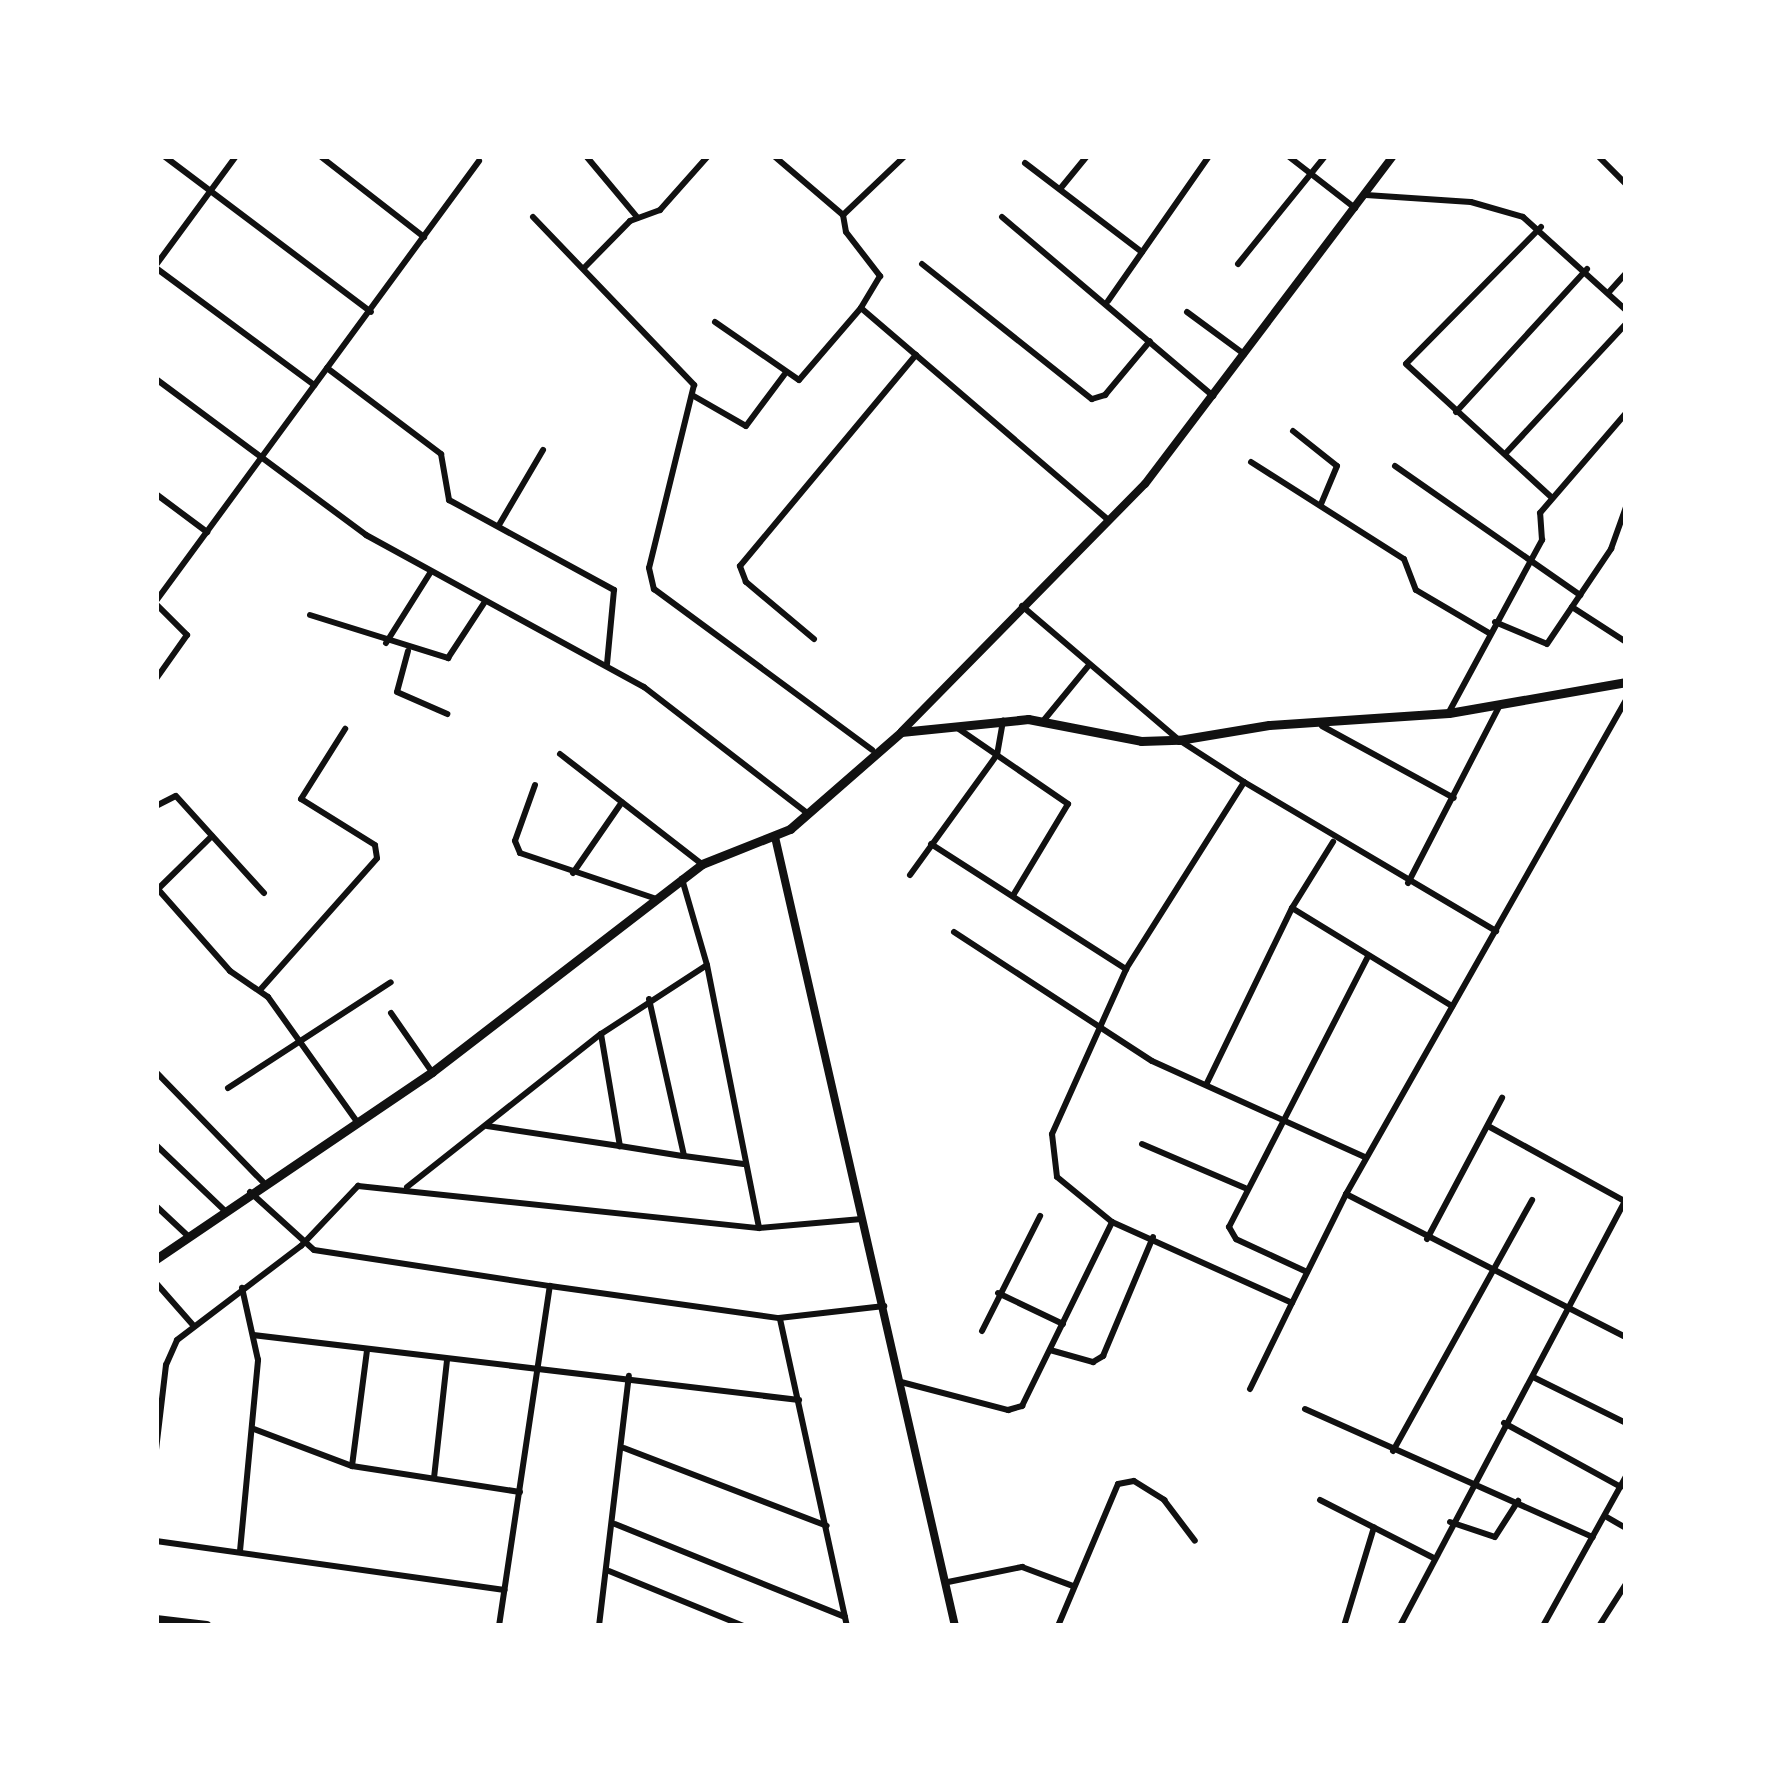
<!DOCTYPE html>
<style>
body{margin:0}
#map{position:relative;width:1782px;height:1782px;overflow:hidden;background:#fff;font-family:"Fira Sans Condensed",sans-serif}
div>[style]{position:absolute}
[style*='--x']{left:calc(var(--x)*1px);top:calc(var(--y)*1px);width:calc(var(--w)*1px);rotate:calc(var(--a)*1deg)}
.minor>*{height:6px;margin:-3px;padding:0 3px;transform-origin:3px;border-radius:3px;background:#111}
.tertiary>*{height:8px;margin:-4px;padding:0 4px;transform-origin:4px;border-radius:4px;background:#111}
.secondary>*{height:9px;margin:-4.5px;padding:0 4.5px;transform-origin:4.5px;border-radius:4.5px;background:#111}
.primary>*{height:10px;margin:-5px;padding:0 5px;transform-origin:5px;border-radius:5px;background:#111}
span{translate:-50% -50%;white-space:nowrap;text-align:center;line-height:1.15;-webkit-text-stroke:12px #fff;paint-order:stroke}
.frame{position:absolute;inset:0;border:159px solid #fff;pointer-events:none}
</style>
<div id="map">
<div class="minor">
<i style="--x:164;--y:156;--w:259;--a:37"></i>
<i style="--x:320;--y:156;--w:132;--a:37.9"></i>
<i style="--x:586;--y:156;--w:80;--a:50.1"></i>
<i style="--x:774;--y:156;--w:91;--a:40.5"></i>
<i style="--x:843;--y:215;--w:86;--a:-43.6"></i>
<i style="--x:1288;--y:156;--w:85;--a:37.8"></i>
<i style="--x:1598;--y:156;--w:40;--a:45"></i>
<i style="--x:1025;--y:163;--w:147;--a:37.3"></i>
<i style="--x:1060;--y:189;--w:43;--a:-50.7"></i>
<i style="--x:1366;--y:195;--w:105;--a:3.8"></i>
<i style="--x:1471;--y:202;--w:54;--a:16.1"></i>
<i style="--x:1523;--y:217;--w:139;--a:42.1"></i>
<i style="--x:843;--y:215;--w:17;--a:80"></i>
<i style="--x:846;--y:232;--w:56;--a:52.3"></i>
<i style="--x:880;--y:276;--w:37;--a:121"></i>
<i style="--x:533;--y:217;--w:233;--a:46.2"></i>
<i style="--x:694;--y:385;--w:188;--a:103.8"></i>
<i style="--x:649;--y:568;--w:22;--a:77"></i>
<i style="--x:654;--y:589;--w:271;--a:36.4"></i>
<i style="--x:1002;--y:217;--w:277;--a:40.3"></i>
<i style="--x:1541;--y:227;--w:192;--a:134.6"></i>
<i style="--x:1406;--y:364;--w:198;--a:42.5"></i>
<i style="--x:922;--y:264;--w:217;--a:38.5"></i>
<i style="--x:1092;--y:399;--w:14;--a:-17"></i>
<i style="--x:1105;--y:395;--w:70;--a:-50.2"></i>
<i style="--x:1238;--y:264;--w:139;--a:-51.1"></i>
<i style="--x:156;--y:265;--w:135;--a:-53.7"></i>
<i style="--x:156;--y:268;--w:197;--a:36.5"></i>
<i style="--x:584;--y:268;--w:66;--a:-45.6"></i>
<i style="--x:630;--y:221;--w:32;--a:-20"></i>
<i style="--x:660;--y:210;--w:72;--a:-48.4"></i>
<i style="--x:1609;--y:292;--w:25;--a:-48"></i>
<i style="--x:1108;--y:301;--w:177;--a:-55.1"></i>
<i style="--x:1187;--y:312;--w:71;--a:36.4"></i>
<i style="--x:715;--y:322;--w:102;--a:34.6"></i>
<i style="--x:799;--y:380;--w:95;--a:-49.3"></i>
<i style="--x:861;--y:308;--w:326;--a:40.6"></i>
<i style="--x:327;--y:368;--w:143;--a:37"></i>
<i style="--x:441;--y:454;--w:47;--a:80.1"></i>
<i style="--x:449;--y:500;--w:188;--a:28.6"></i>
<i style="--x:614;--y:590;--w:74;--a:95.4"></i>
<i style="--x:156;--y:379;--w:262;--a:36.6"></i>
<i style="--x:366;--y:535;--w:317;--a:28.7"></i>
<i style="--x:644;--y:687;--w:206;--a:37.7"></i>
<i style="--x:692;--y:395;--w:62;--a:29.9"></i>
<i style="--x:746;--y:426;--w:64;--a:-53.3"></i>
<i style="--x:1456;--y:412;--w:194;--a:-47.5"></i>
<i style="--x:1293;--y:431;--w:56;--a:38.5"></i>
<i style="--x:1337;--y:466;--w:41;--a:112.8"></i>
<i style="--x:1506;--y:453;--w:176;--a:-47.1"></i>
<i style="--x:1251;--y:462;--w:181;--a:32.4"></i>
<i style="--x:1404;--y:559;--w:33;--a:69"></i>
<i style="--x:1416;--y:590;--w:85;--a:30.5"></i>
<i style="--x:1395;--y:466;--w:226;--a:34.9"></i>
<i style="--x:156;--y:494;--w:64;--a:36.7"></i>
<i style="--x:499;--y:525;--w:87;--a:-59.6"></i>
<i style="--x:156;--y:601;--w:546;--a:-53.72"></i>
<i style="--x:156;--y:604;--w:44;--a:45"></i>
<i style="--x:187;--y:635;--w:54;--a:125.2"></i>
<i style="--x:1022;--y:606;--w:206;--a:40.5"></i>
<i style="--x:1179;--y:740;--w:77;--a:32.9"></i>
<i style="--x:1572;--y:607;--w:64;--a:32.9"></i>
<i style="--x:310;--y:615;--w:145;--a:17.3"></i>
<i style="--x:448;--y:658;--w:66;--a:-56.8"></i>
<i style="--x:1495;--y:622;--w:56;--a:22.9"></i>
<i style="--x:1547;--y:644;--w:115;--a:-56"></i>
<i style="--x:1611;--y:549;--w:45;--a:-70.3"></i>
<i style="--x:814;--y:639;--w:89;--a:-140"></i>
<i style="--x:746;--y:582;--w:17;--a:-111"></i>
<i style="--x:740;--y:566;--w:275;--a:-50.2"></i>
<i style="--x:386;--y:643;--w:83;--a:-57.8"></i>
<i style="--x:408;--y:651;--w:42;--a:105"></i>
<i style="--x:397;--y:692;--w:55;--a:23.7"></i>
<i style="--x:1626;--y:700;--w:568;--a:119.54"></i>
<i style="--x:1346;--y:1194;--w:314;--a:27.1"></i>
<i style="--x:1449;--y:712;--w:196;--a:-61.6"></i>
<i style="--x:1542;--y:540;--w:27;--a:-94"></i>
<i style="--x:1540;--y:513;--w:132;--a:-49.3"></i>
<i style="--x:1044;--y:720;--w:71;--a:-50.7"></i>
<i style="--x:1322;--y:726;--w:150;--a:28.6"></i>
<i style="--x:956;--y:727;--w:136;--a:34.5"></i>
<i style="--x:1068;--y:804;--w:105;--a:121"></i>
<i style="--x:560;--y:754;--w:180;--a:37.8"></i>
<i style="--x:535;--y:785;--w:59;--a:109.7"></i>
<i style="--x:515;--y:841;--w:13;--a:67"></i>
<i style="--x:520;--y:853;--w:145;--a:18.6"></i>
<i style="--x:156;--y:806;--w:22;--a:-27"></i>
<i style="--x:176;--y:796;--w:131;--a:47.8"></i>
<i style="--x:931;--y:844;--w:232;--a:32.7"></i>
<i style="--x:573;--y:873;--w:86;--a:-55.4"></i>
<i style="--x:910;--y:875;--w:148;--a:-54.1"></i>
<i style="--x:997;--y:755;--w:35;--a:-80"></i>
<i style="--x:1408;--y:883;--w:200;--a:-62.7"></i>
<i style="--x:156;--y:887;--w:112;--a:48.6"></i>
<i style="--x:230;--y:971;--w:46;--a:34.4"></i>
<i style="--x:268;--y:997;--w:153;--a:54.5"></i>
<i style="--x:159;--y:888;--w:74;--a:-44.5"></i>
<i style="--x:1292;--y:908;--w:188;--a:31.5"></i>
<i style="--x:954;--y:932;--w:236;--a:33.1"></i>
<i style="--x:1152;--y:1061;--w:234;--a:24.3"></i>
<i style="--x:707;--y:965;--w:268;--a:78.8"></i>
<i style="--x:759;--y:1228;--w:103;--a:-5"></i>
<i style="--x:260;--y:990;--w:176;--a:-48.4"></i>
<i style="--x:377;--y:858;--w:13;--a:-99"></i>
<i style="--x:375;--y:845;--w:87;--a:-148.1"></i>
<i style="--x:301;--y:799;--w:83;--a:-57.8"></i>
<i style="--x:649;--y:999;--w:161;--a:77.4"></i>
<i style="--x:684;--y:1156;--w:60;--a:7.7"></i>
<i style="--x:391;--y:1013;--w:72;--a:55.2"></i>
<i style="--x:601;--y:1034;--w:114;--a:80.4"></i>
<i style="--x:620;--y:1146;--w:63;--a:9.2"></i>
<i style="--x:156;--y:1072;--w:153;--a:45.8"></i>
<i style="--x:1207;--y:1083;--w:195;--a:-64.1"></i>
<i style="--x:1292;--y:908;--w:78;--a:-58.2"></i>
<i style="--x:228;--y:1088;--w:194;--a:-33"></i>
<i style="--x:487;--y:1126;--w:134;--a:8.6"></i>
<i style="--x:1488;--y:1126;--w:158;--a:28.8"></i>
<i style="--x:1142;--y:1144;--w:112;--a:23.1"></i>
<i style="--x:156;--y:1145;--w:95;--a:43.7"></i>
<i style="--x:407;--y:1187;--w:247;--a:-38.3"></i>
<i style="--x:601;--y:1034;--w:126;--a:-33.1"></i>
<i style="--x:707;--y:965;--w:90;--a:-106.2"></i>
<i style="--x:250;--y:1192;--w:86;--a:42.2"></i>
<i style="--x:314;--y:1250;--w:239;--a:8.7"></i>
<i style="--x:156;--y:1206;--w:45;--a:43.2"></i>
<i style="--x:1112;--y:1222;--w:71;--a:-140.7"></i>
<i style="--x:1057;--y:1177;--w:43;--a:-96.6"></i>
<i style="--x:1052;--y:1134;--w:181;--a:-65.8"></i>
<i style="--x:1126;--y:969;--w:221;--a:-57.7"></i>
<i style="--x:1244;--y:782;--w:293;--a:30.6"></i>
<i style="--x:1427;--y:1239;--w:160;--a:-62"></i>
<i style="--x:1307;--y:1272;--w:78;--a:-155.1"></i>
<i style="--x:1236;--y:1239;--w:14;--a:-120"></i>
<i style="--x:1229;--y:1227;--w:305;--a:-62.8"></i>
<i style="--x:156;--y:1283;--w:55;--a:48.7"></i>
<i style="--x:998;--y:1293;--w:72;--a:25.5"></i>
<i style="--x:780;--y:1319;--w:314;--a:77.7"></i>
<i style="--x:982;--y:1331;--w:129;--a:-63.2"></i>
<i style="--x:253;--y:1335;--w:550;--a:6.79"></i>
<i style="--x:1050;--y:1350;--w:45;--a:15.6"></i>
<i style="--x:1093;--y:1362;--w:12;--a:-31"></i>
<i style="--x:1103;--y:1356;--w:129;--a:-67.2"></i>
<i style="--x:1533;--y:1377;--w:104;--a:26.3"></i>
<i style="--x:901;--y:1382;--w:111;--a:14.7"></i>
<i style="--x:1008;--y:1410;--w:15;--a:-16"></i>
<i style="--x:1022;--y:1406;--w:205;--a:-63.9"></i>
<i style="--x:1112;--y:1222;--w:197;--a:24.2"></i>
<i style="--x:1292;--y:1303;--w:122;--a:-63.6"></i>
<i style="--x:1250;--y:1389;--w:96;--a:-64"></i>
<i style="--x:1305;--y:1409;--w:315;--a:24"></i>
<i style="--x:1504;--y:1423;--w:133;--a:28.7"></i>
<i style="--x:254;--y:1429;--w:105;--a:20.7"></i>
<i style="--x:352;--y:1466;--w:117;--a:-82.6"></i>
<i style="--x:624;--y:1448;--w:217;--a:21"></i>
<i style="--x:156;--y:1450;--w:86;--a:-83.3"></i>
<i style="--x:166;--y:1365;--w:27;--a:-66"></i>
<i style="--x:177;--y:1340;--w:156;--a:-37.2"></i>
<i style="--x:301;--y:1246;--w:83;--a:-46.5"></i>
<i style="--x:358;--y:1186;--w:403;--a:6"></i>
<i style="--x:1393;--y:1451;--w:287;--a:-61"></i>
<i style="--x:352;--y:1466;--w:170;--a:8.8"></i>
<i style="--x:434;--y:1478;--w:118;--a:-83.7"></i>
<i style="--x:1320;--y:1500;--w:126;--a:27"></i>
<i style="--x:1605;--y:1516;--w:24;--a:30"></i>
<i style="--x:1450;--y:1522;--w:47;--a:18.4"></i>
<i style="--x:1495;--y:1537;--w:43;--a:-57.4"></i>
<i style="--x:615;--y:1524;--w:248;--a:22"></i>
<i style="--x:156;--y:1541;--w:352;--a:8"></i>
<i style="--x:240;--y:1551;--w:192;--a:-84.6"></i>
<i style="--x:258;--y:1360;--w:74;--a:-102.5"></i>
<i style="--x:609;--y:1571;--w:146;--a:22.2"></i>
<i style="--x:948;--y:1582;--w:76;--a:-11.5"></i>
<i style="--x:1022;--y:1567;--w:54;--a:20.4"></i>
<i style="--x:499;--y:1626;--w:344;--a:-81.5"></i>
<i style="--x:550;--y:1286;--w:231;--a:8"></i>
<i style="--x:779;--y:1318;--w:106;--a:-6.5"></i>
<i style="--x:599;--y:1626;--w:252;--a:-83.2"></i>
<i style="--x:1058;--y:1626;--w:154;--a:-67.1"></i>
<i style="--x:1118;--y:1484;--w:16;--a:-11"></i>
<i style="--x:1134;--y:1481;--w:36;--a:32"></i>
<i style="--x:1164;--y:1500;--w:51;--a:52.9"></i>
<i style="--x:1344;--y:1626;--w:103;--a:-73.1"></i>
<i style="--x:1400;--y:1626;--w:481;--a:-62.1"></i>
<i style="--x:1543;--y:1626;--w:171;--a:-61"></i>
<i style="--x:1599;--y:1626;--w:50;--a:-57.3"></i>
</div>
<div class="tertiary">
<i style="--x:902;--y:731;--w:346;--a:-45.5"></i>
<i style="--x:1145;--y:484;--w:411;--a:-52.9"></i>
<i style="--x:775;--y:837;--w:809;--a:77.15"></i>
</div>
<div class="secondary">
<i style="--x:156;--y:1259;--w:333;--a:-34.1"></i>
<i style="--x:432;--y:1072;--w:341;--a:-37.6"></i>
<i style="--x:702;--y:864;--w:95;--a:-21.7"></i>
<i style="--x:790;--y:829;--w:147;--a:-41.1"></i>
<i style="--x:901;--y:732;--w:128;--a:-5.8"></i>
<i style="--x:1028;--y:719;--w:115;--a:11"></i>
<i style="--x:1141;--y:741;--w:38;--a:-2"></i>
<i style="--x:1179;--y:740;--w:91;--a:-9.5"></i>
<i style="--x:1269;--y:725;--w:180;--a:-3.8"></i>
<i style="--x:1449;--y:713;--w:180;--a:-9.9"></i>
</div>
<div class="primary">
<i style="--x:156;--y:1620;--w:51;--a:6.7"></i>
</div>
<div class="frame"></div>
</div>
